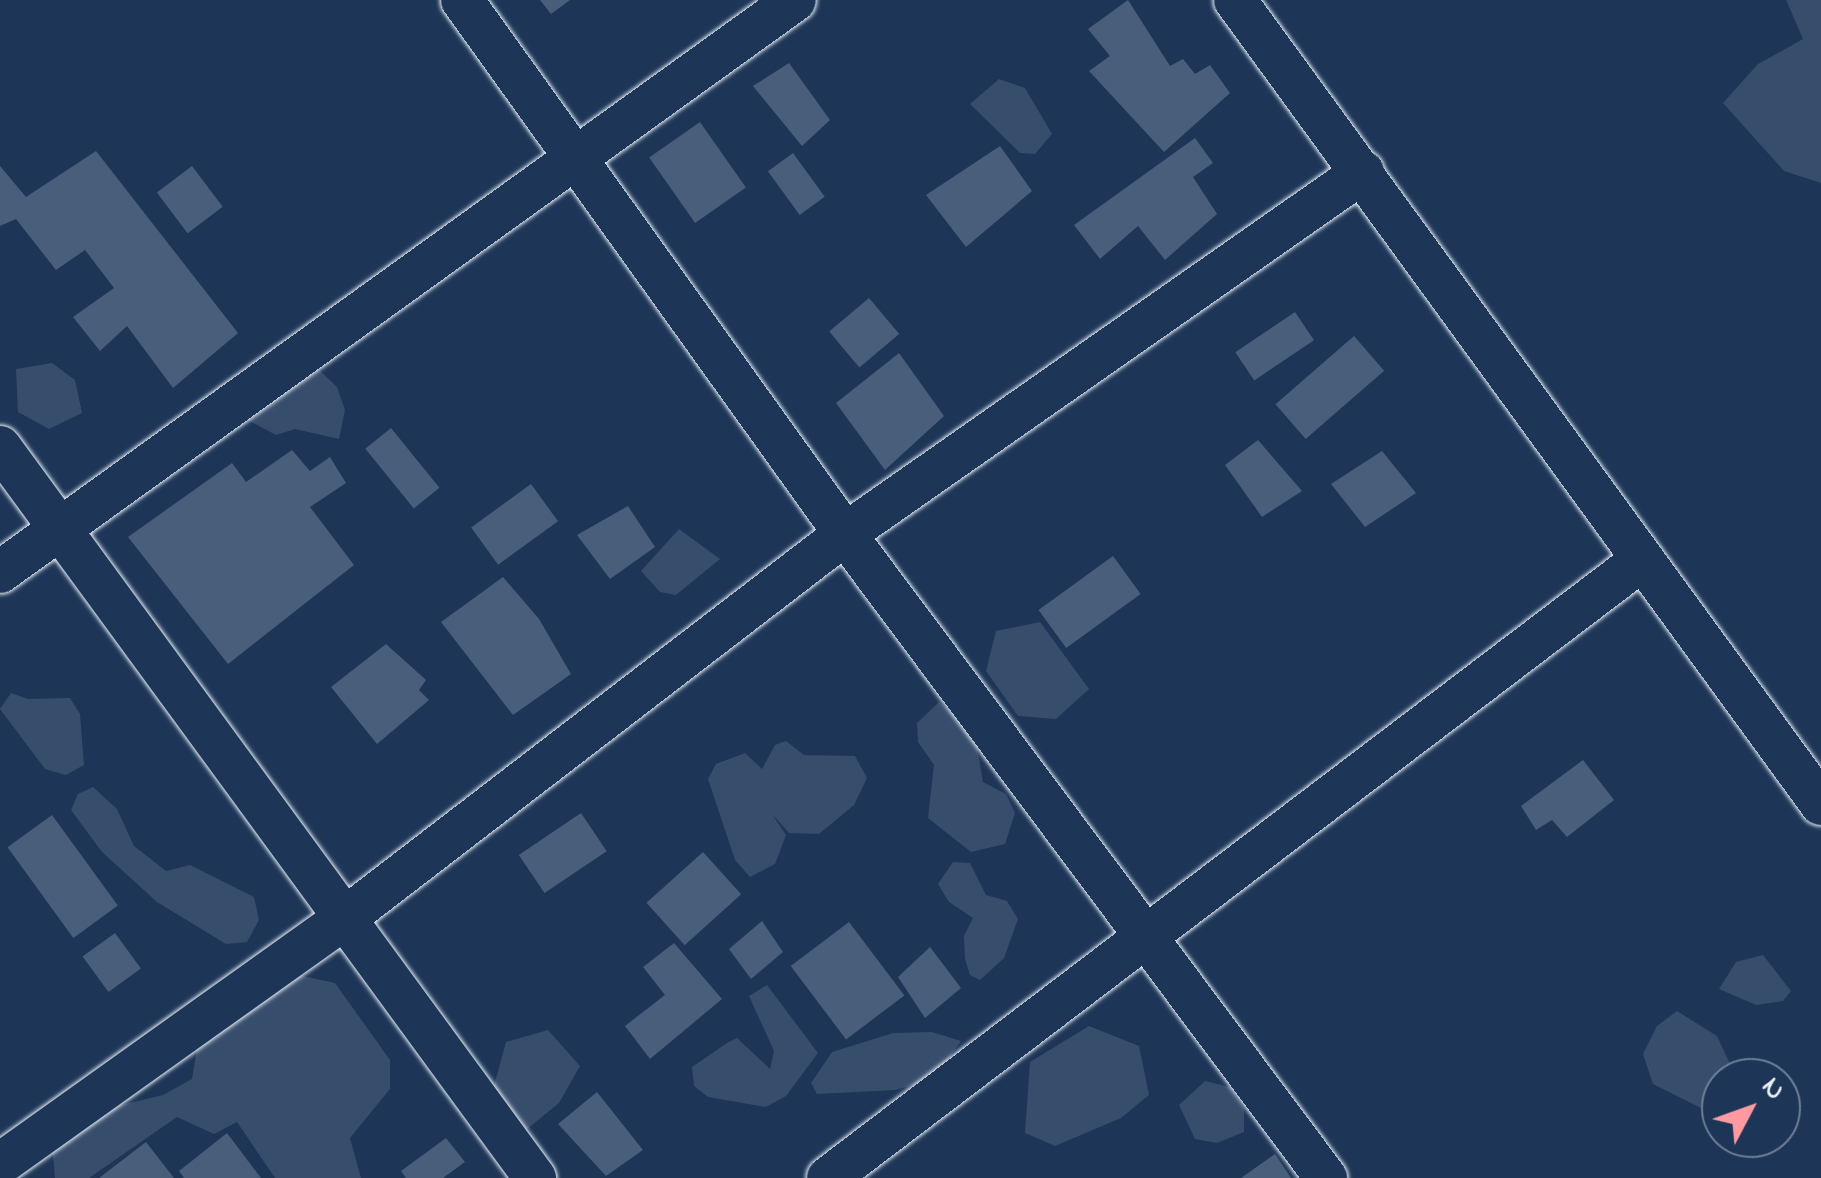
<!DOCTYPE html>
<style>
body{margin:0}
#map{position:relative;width:1821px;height:1178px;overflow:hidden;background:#1d3557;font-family:"Indie Flower",sans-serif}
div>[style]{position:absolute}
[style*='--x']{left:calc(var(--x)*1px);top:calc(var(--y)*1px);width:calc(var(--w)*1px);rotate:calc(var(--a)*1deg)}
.green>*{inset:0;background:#374d6c}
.building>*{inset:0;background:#495e7a;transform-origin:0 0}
.roads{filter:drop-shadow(0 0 2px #e8f1f8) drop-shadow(0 0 2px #e8f1f8)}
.street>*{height:42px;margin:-21px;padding:0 21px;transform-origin:21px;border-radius:21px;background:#1d3557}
span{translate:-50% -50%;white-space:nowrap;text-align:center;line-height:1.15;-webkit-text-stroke:8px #1d3557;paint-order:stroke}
.north{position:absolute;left:1701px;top:1058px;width:100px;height:100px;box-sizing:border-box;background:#1d3557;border:2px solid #6e8097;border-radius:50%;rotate:49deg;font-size:28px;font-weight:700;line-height:40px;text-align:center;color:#e8f1f8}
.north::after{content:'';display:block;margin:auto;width:35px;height:45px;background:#ff9aa2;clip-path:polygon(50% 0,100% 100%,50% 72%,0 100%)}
</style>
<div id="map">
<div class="green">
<i style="clip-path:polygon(1786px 0,1821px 0,1821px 183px,1784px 171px,1723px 103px,1758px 64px,1803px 39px)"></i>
<i style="clip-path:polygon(999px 79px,1025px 88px,1052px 134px,1035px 154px,1020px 153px,970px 104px)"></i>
<i style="clip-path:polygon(52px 363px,75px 380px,82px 413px,49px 429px,18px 412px,16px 369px)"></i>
<i style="clip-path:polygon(315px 366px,337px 387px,345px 410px,339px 439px,295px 429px,276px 435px,242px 417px)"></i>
<i style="clip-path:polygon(679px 529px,720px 559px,676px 595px,660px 592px,641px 571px)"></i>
<i style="clip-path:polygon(1040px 622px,1089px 689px,1056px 719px,1018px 716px,986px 671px,996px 631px)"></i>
<i style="clip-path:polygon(11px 693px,28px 699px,70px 698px,80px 714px,84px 765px,66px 775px,45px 769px,0 709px)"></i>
<i style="clip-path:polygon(939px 702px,975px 735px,983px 782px,1006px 794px,1015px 813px,1005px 844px,971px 852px,928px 818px,934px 765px,918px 742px,917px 723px)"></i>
<i style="clip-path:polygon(786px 741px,804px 755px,855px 756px,867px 778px,854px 805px,819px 834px,789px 833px,772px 814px,786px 835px,775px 864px,750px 877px,735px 860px,708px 779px,716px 764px,745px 753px,762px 769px,775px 745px)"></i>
<i style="clip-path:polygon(93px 787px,117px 809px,134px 846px,166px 871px,190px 865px,254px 897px,259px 920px,247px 942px,226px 944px,157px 902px,102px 852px,71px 810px,78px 794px)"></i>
<i style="clip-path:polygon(953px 862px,970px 863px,986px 895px,1007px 901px,1018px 919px,1004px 958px,980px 980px,970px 975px,965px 959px,964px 936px,973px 918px,949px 902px,938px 884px)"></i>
<i style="clip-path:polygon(1763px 955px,1791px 991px,1783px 1001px,1756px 1005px,1719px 989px,1736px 962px)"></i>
<i style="clip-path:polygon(298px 975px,335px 983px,390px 1060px,390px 1089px,350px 1138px,361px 1178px,275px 1178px,237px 1122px,214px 1134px,177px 1117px,89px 1178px,55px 1178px,52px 1145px,88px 1113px,163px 1095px,192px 1079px,197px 1049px)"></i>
<i style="clip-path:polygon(767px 985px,818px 1053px,786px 1096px,766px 1107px,708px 1097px,694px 1086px,692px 1067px,727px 1043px,737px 1038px,770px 1069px,774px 1051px,749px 996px)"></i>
<i style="clip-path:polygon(1677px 1011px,1717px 1036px,1731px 1066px,1707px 1111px,1653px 1084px,1643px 1054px,1657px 1026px)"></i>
<i style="clip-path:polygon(1089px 1026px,1139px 1046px,1149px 1095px,1121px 1118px,1055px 1146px,1025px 1133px,1030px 1062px)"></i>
<i style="clip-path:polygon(548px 1030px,580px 1066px,559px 1103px,526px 1130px,489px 1104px,506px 1042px)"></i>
<i style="clip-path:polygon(932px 1032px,961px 1041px,933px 1080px,895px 1090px,817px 1094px,811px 1083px,832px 1052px,893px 1033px)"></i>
<i style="clip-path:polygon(1205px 1081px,1230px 1087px,1244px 1109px,1244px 1132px,1217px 1143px,1195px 1139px,1179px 1105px)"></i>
</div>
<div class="building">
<i style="clip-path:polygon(540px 0,570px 0,551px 14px)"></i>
<i style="clip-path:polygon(1128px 0,1170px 66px,1183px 59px,1195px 74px,1210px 65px,1230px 93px,1164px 152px,1089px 71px,1110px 56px,1088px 29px)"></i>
<i style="clip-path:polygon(789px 63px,830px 120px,802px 146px,753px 86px)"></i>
<i style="left:700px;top:122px;width:80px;height:62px;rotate:55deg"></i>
<i style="clip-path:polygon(1195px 138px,1213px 163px,1193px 177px,1217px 214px,1165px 260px,1138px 226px,1100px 259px,1074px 225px)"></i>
<i style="clip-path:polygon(1000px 146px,1032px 191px,966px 247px,926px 195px)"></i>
<i style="clip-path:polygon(96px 151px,238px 333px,173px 388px,127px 326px,100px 351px,73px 317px,114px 288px,85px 250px,56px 270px,16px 219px,0 226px,0 166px,26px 197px)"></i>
<i style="left:793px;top:153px;width:54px;height:31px;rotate:54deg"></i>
<i style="left:192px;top:166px;width:51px;height:44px;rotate:53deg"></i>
<i style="left:869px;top:298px;width:47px;height:52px;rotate:50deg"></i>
<i style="left:1295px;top:312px;width:34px;height:72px;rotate:56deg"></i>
<i style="left:1354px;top:336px;width:46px;height:104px;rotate:49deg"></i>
<i style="clip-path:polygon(899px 353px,944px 416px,885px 470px,836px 403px)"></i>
<i style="left:391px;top:428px;width:77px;height:33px;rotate:51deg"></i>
<i style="clip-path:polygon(1258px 440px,1302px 491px,1262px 517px,1225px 465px)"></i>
<i style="clip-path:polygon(292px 450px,310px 471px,330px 457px,346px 483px,310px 507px,354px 565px,228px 664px,128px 537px,232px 463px,246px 482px)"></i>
<i style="clip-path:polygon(1382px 451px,1416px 493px,1365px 527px,1331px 484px)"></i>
<i style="left:531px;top:484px;width:46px;height:74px;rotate:54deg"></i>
<i style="clip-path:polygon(628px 506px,655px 547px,610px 579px,577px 535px)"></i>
<i style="left:1113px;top:556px;width:47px;height:92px;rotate:54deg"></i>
<i style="clip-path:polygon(503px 577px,539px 619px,571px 674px,513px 715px,441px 622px)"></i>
<i style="clip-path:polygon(386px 644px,426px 680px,419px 690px,429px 700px,377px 744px,331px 687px)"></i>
<i style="clip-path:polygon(1583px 760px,1614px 800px,1567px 837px,1552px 820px,1536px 830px,1521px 806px)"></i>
<i style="left:581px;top:813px;width:46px;height:75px;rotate:56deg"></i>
<i style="left:52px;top:815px;width:112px;height:55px;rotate:54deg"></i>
<i style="left:703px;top:852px;width:57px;height:76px;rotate:48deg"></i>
<i style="clip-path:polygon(762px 921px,783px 952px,751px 979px,729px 949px)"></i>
<i style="left:849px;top:922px;width:92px;height:73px;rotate:53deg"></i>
<i style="left:115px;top:933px;width:44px;height:40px;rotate:54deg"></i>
<i style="clip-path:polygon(674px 943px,722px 999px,650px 1059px,625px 1026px,665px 995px,643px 967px)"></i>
<i style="clip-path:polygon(930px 947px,961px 988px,925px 1018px,898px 977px)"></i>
<i style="clip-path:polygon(597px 1092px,643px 1150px,606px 1176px,558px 1124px)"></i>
<i style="clip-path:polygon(227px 1133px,261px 1178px,184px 1178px,179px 1171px)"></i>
<i style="clip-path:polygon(446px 1138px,465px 1162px,443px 1178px,406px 1178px,401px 1171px)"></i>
<i style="clip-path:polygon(146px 1142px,174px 1178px,99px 1178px)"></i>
<i style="clip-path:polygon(1275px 1154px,1291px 1178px,1241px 1178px)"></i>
</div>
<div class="roads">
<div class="street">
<i style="--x:462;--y:0;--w:657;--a:54.35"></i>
<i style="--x:845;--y:534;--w:804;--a:53.24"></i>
<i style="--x:1235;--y:0;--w:995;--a:53.91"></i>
<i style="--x:0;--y:447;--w:906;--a:53.8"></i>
<i style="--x:0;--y:572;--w:979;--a:-35.73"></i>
<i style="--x:0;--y:1164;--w:424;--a:-35.5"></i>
<i style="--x:345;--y:918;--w:630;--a:-37.52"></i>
<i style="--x:845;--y:534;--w:632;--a:-34.95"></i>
<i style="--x:828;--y:1178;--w:1022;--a:-37.21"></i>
</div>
</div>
<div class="north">N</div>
</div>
